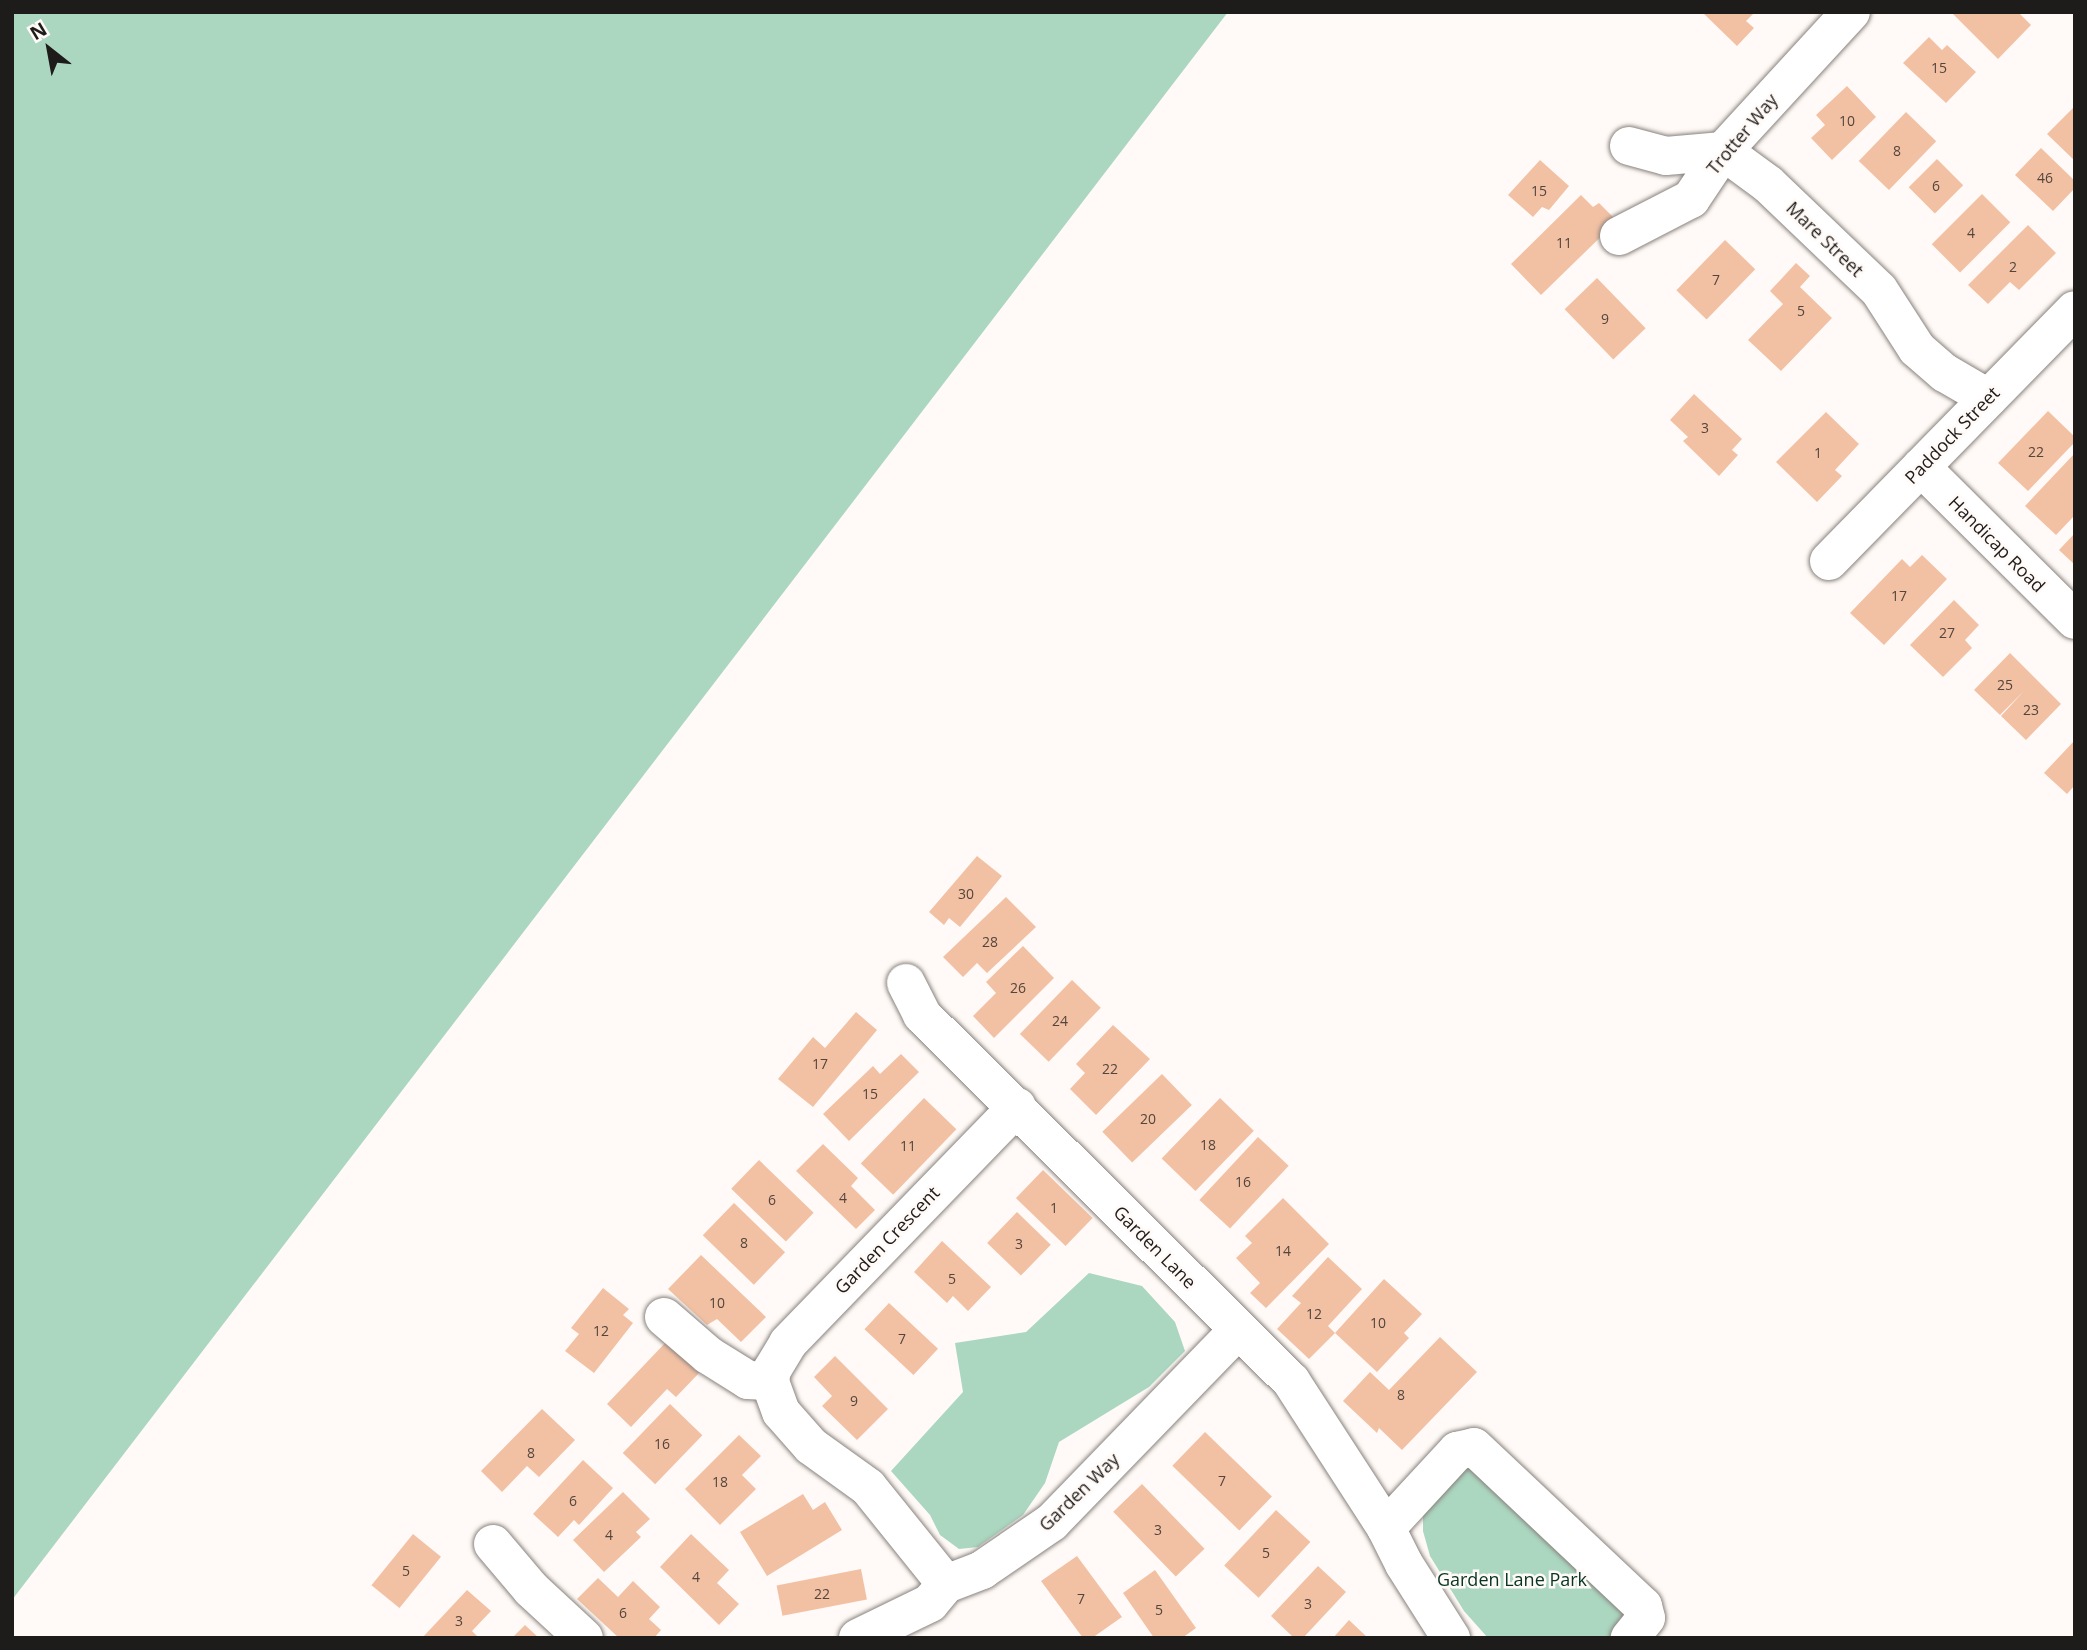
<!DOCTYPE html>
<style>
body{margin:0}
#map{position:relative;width:2087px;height:1650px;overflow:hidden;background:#fffaf7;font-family:"Open Sans",sans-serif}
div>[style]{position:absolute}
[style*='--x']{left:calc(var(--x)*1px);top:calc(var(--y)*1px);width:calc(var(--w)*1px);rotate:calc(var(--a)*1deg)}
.green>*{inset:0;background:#abd6c0}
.building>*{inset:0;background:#f2c1a4;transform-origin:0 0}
.roads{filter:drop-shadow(0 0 2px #89827e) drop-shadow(0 0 2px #89827e)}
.minor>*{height:38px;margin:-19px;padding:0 19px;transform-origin:19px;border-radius:19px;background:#fff}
span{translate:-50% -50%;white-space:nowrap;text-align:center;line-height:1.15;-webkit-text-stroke:5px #fffaf7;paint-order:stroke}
.number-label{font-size:14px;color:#53453c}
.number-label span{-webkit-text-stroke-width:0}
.street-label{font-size:18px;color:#1e1c1a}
.park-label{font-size:18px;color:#063523}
.frame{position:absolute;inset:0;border:14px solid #1e1c1a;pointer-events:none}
.north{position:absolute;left:14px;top:14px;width:70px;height:70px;-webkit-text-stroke:5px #fffaf7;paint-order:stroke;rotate:329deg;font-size:19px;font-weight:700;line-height:28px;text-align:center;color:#1e1c1a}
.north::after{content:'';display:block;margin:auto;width:24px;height:32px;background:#1e1c1a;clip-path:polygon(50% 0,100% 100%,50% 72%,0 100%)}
</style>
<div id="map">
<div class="green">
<i style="clip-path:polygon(12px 12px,1228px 12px,12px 1600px)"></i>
<i style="clip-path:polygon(1089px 1273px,1142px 1286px,1175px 1322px,1185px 1351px,1149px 1387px,1059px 1442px,1045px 1483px,1023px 1515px,978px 1547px,959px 1549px,940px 1535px,930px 1515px,891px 1471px,963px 1392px,955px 1343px,1026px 1332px)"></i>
<i style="clip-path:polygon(1472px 1463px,1626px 1610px,1615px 1638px,1488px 1638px,1464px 1611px,1430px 1556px,1423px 1531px,1423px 1507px)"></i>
</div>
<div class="building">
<i style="clip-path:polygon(1702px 12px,1755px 12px,1746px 21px,1754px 28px,1737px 46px)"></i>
<i style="clip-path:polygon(1951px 12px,2018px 12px,2031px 25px,1998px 59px)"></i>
<i style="clip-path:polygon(1929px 37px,1942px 50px,1947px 45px,1976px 72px,1946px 103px,1903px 63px)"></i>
<i style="clip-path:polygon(1847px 86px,1876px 117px,1832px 160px,1811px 138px,1825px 125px,1816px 115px)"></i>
<i style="clip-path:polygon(2075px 106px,2075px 161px,2047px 134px)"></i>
<i style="left:1906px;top:112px;width:42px;height:68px;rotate:44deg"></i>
<i style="clip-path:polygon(2041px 148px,2075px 181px,2075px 188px,2053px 211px,2015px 175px)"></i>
<i style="left:1937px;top:159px;width:37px;height:40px;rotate:45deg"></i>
<i style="clip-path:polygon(1540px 160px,1569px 186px,1549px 210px,1542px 207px,1533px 217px,1508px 195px)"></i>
<i style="left:1982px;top:194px;width:40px;height:71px;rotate:45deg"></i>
<i style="clip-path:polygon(1581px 195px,1593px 207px,1599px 203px,1617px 221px,1541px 295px,1511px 264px)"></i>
<i style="clip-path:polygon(2028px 225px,2056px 253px,2019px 290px,2010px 282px,1988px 304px,1968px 285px)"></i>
<i style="left:1725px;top:240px;width:42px;height:70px;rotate:44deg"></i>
<i style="clip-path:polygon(1796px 263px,1810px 276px,1800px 287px,1832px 318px,1781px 371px,1748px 340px,1783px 304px,1770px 291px)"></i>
<i style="left:1597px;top:278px;width:70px;height:45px;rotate:46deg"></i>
<i style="clip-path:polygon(1694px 394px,1742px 439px,1732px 450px,1738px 455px,1719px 476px,1683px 441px,1688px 437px,1670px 420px)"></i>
<i style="clip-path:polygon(2048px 411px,2075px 437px,2075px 442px,2028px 491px,1998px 463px)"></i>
<i style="clip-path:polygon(1826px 412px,1859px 444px,1835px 470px,1842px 476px,1817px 502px,1776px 462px)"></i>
<i style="clip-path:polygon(2075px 453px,2075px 515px,2056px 535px,2025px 506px)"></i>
<i style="clip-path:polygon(2075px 533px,2075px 565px,2059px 550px)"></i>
<i style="clip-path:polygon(1922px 555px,1947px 579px,1884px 645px,1850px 613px,1902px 559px,1910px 567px)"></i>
<i style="clip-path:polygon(1954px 600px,1979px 625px,1965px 640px,1972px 648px,1943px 677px,1910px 645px)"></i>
<i style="clip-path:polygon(2010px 653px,2061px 704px,2026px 740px,2001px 716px,2024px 691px,2000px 715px,1974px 690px)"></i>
<i style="clip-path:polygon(2075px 740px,2075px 785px,2067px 794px,2044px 773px)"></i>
<i style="clip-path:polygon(977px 856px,1002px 876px,960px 927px,949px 918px,944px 925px,929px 912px)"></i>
<i style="clip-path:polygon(1006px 897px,1036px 927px,987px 973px,977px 963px,963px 977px,943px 957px)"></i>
<i style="clip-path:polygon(1023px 946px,1054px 978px,994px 1038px,973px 1016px,996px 993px,986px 982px)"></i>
<i style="left:1072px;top:980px;width:40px;height:75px;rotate:44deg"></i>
<i style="clip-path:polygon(856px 1012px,877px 1030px,813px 1107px,778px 1079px,813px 1037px,825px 1048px)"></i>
<i style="clip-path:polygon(1113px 1025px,1150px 1059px,1096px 1115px,1070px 1089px,1085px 1073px,1076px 1064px)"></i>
<i style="clip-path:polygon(901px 1054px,919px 1072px,849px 1141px,823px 1114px,873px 1066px,880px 1074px)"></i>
<i style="left:1162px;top:1074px;width:43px;height:83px;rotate:46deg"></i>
<i style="left:924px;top:1098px;width:45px;height:91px;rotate:44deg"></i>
<i style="left:1220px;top:1098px;width:47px;height:84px;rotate:44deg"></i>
<i style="left:1258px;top:1137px;width:42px;height:86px;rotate:43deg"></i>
<i style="clip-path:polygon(823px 1144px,858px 1178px,851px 1186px,875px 1210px,856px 1229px,796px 1171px)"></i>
<i style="left:759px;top:1160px;width:76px;height:40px;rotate:44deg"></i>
<i style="left:1043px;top:1170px;width:69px;height:39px;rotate:44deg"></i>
<i style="clip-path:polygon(1283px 1198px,1329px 1244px,1266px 1308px,1250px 1293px,1260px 1283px,1236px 1258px,1252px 1243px,1245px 1236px)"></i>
<i style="left:734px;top:1203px;width:71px;height:45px;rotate:44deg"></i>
<i style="left:1017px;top:1212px;width:47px;height:43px;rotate:44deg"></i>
<i style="clip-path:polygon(942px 1241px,991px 1287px,968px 1311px,953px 1296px,947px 1303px,914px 1272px)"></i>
<i style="clip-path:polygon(701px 1255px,766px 1317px,741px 1342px,717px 1319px,707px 1325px,668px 1289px)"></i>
<i style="clip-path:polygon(1328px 1257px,1362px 1289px,1328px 1326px,1335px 1333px,1309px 1359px,1277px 1329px,1301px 1303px,1292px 1296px)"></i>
<i style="clip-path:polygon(1384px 1279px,1422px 1314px,1404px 1333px,1409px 1338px,1377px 1372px,1335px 1333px)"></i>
<i style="clip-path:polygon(603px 1288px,629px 1309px,623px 1315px,633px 1323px,594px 1373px,565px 1351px,579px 1334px,571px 1328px)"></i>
<i style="left:889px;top:1303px;width:67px;height:36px;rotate:43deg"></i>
<i style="clip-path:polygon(1440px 1337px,1477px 1372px,1402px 1450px,1379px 1428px,1377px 1433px,1343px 1401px,1370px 1372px,1389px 1390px)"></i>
<i style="clip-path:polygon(667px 1341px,700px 1372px,676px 1397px,667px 1389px,631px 1427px,607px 1404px)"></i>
<i style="clip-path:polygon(835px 1356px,888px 1409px,857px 1440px,822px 1406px,832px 1396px,814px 1377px)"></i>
<i style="left:670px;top:1404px;width:45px;height:68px;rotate:44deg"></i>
<i style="clip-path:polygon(542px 1409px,575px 1440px,539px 1477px,527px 1466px,502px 1492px,481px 1471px)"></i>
<i style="left:1205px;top:1432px;width:93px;height:47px;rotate:44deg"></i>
<i style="clip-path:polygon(739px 1435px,761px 1456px,742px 1475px,756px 1489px,720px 1525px,685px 1489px)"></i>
<i style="clip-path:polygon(583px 1460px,613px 1488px,579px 1525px,574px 1520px,558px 1537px,533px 1514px)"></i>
<i style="left:1142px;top:1484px;width:90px;height:40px;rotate:46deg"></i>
<i style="clip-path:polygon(623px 1492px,650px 1519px,636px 1532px,641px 1537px,604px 1572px,573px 1540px)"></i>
<i style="clip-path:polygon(803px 1494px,813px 1510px,825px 1502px,842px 1530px,767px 1576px,740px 1532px)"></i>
<i style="left:1276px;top:1510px;width:47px;height:76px;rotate:43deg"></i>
<i style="left:413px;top:1534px;width:36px;height:66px;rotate:39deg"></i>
<i style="clip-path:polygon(691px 1534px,729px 1570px,717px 1583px,739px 1604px,719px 1625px,660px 1567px)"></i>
<i style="clip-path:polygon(1077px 1556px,1122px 1617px,1092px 1638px,1083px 1638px,1041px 1581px)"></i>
<i style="clip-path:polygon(1318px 1566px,1346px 1592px,1303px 1638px,1294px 1638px,1271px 1616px)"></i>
<i style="left:861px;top:1569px;width:31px;height:86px;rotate:79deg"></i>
<i style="clip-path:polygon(1155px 1570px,1196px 1628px,1182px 1638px,1154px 1638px,1123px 1593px)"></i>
<i style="clip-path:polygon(598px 1578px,618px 1597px,633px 1581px,660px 1607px,649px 1619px,661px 1630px,654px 1638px,619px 1638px,577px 1599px)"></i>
<i style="clip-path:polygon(467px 1590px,491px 1611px,472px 1631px,479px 1638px,422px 1638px)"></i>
<i style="clip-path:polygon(1349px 1620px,1368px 1638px,1333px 1638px)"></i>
<i style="clip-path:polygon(525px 1625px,539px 1638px,512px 1638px)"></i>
</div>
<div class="roads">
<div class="minor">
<i style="--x:1629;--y:146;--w:38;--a:15"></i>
<i style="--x:1666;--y:156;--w:57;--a:-5"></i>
<i style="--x:1723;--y:151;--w:56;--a:36.3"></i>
<i style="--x:1768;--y:184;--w:153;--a:43.7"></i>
<i style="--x:1879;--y:290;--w:70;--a:57.2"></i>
<i style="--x:1917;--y:349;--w:37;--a:41"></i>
<i style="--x:1945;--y:373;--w:50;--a:30.2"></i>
<i style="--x:1619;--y:236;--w:81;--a:-27.2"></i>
<i style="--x:1691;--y:199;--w:58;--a:-56.3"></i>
<i style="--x:1723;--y:151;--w:189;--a:-47.4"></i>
<i style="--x:1921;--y:467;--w:217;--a:44.8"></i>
<i style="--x:1829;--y:561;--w:351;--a:-45.6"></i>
<i style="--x:906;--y:983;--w:36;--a:63"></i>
<i style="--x:922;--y:1015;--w:520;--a:44.77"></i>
<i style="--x:1291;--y:1381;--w:175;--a:57.1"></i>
<i style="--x:1386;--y:1528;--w:40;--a:63.4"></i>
<i style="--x:1404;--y:1564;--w:88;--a:57.6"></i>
<i style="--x:664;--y:1317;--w:58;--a:40.8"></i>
<i style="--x:708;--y:1355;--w:47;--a:32"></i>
<i style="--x:748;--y:1380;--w:22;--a:3"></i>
<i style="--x:1386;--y:1528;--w:105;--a:-47.3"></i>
<i style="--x:1457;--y:1451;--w:17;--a:-13"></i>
<i style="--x:1474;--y:1447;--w:232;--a:43.3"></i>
<i style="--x:1643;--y:1606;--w:12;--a:76"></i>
<i style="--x:1646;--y:1618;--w:26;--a:129"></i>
<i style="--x:493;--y:1544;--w:59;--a:49.8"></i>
<i style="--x:531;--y:1589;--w:72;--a:42.8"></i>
<i style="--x:946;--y:1584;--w:124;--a:-128.8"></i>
<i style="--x:868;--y:1487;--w:70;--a:-144.3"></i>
<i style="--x:811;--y:1446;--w:45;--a:-131.4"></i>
<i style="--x:781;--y:1412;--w:33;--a:-110"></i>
<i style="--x:770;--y:1381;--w:11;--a:-80"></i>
<i style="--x:772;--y:1370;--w:31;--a:-59"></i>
<i style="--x:788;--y:1343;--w:329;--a:-45.9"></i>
<i style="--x:858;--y:1638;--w:80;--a:-25.9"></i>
<i style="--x:930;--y:1603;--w:25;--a:-50"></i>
<i style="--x:946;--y:1584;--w:39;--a:-21"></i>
<i style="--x:982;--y:1570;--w:85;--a:-34.4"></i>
<i style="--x:1052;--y:1522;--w:267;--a:-45.9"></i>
</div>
</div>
<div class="number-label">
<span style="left:1939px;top:68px">15</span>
<span style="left:1847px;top:121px">10</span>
<span style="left:1897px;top:151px">8</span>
<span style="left:2045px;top:178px">46</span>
<span style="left:1936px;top:186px">6</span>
<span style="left:1539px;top:191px">15</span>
<span style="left:1971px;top:233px">4</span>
<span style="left:1564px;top:243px">11</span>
<span style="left:2013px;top:267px">2</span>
<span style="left:1716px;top:280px">7</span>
<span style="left:1801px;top:311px">5</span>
<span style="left:1605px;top:319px">9</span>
<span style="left:1705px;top:428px">3</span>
<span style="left:2036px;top:452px">22</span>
<span style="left:1818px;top:453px">1</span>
<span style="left:1899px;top:596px">17</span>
<span style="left:1947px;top:633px">27</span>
<span style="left:2005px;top:685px">25</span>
<span style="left:2031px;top:710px">23</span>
<span style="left:966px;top:894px">30</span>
<span style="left:990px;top:942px">28</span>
<span style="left:1018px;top:988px">26</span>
<span style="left:1060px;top:1021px">24</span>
<span style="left:820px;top:1064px">17</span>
<span style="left:1110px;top:1069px">22</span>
<span style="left:870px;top:1094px">15</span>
<span style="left:1148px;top:1119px">20</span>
<span style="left:1208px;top:1145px">18</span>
<span style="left:908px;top:1146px">11</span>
<span style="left:1243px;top:1182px">16</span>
<span style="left:843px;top:1198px">4</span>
<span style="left:772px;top:1200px">6</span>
<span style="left:1054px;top:1208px">1</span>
<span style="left:744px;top:1243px">8</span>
<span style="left:1019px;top:1244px">3</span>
<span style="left:1283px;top:1251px">14</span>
<span style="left:952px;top:1279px">5</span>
<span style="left:717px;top:1303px">10</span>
<span style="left:1314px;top:1314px">12</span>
<span style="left:1378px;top:1323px">10</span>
<span style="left:601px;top:1331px">12</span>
<span style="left:902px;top:1339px">7</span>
<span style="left:1401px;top:1395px">8</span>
<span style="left:854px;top:1401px">9</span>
<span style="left:662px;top:1444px">16</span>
<span style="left:531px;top:1453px">8</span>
<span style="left:1222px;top:1481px">7</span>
<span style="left:720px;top:1482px">18</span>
<span style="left:573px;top:1501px">6</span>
<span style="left:1158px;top:1530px">3</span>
<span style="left:609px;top:1535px">4</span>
<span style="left:1266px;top:1553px">5</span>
<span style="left:406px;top:1571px">5</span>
<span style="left:696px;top:1577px">4</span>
<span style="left:822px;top:1594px">22</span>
<span style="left:1081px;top:1599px">7</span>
<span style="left:1308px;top:1604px">3</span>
<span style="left:1159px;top:1610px">5</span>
<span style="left:623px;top:1613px">6</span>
<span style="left:459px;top:1621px">3</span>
</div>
<div class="street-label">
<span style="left:1742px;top:134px;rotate:-50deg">Trotter Way</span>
<span style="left:1825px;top:239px;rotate:44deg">Mare Street</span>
<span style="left:1952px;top:435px;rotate:-46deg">Paddock Street</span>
<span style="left:1997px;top:544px;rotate:45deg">Handicap Road</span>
<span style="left:887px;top:1240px;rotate:-46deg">Garden Crescent</span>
<span style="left:1155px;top:1247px;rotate:45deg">Garden Lane</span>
<span style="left:1079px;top:1492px;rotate:-44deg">Garden Way</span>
</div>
<div class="park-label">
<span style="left:1512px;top:1579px">Garden Lane Park</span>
</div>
<div class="frame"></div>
<div class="north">N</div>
</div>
